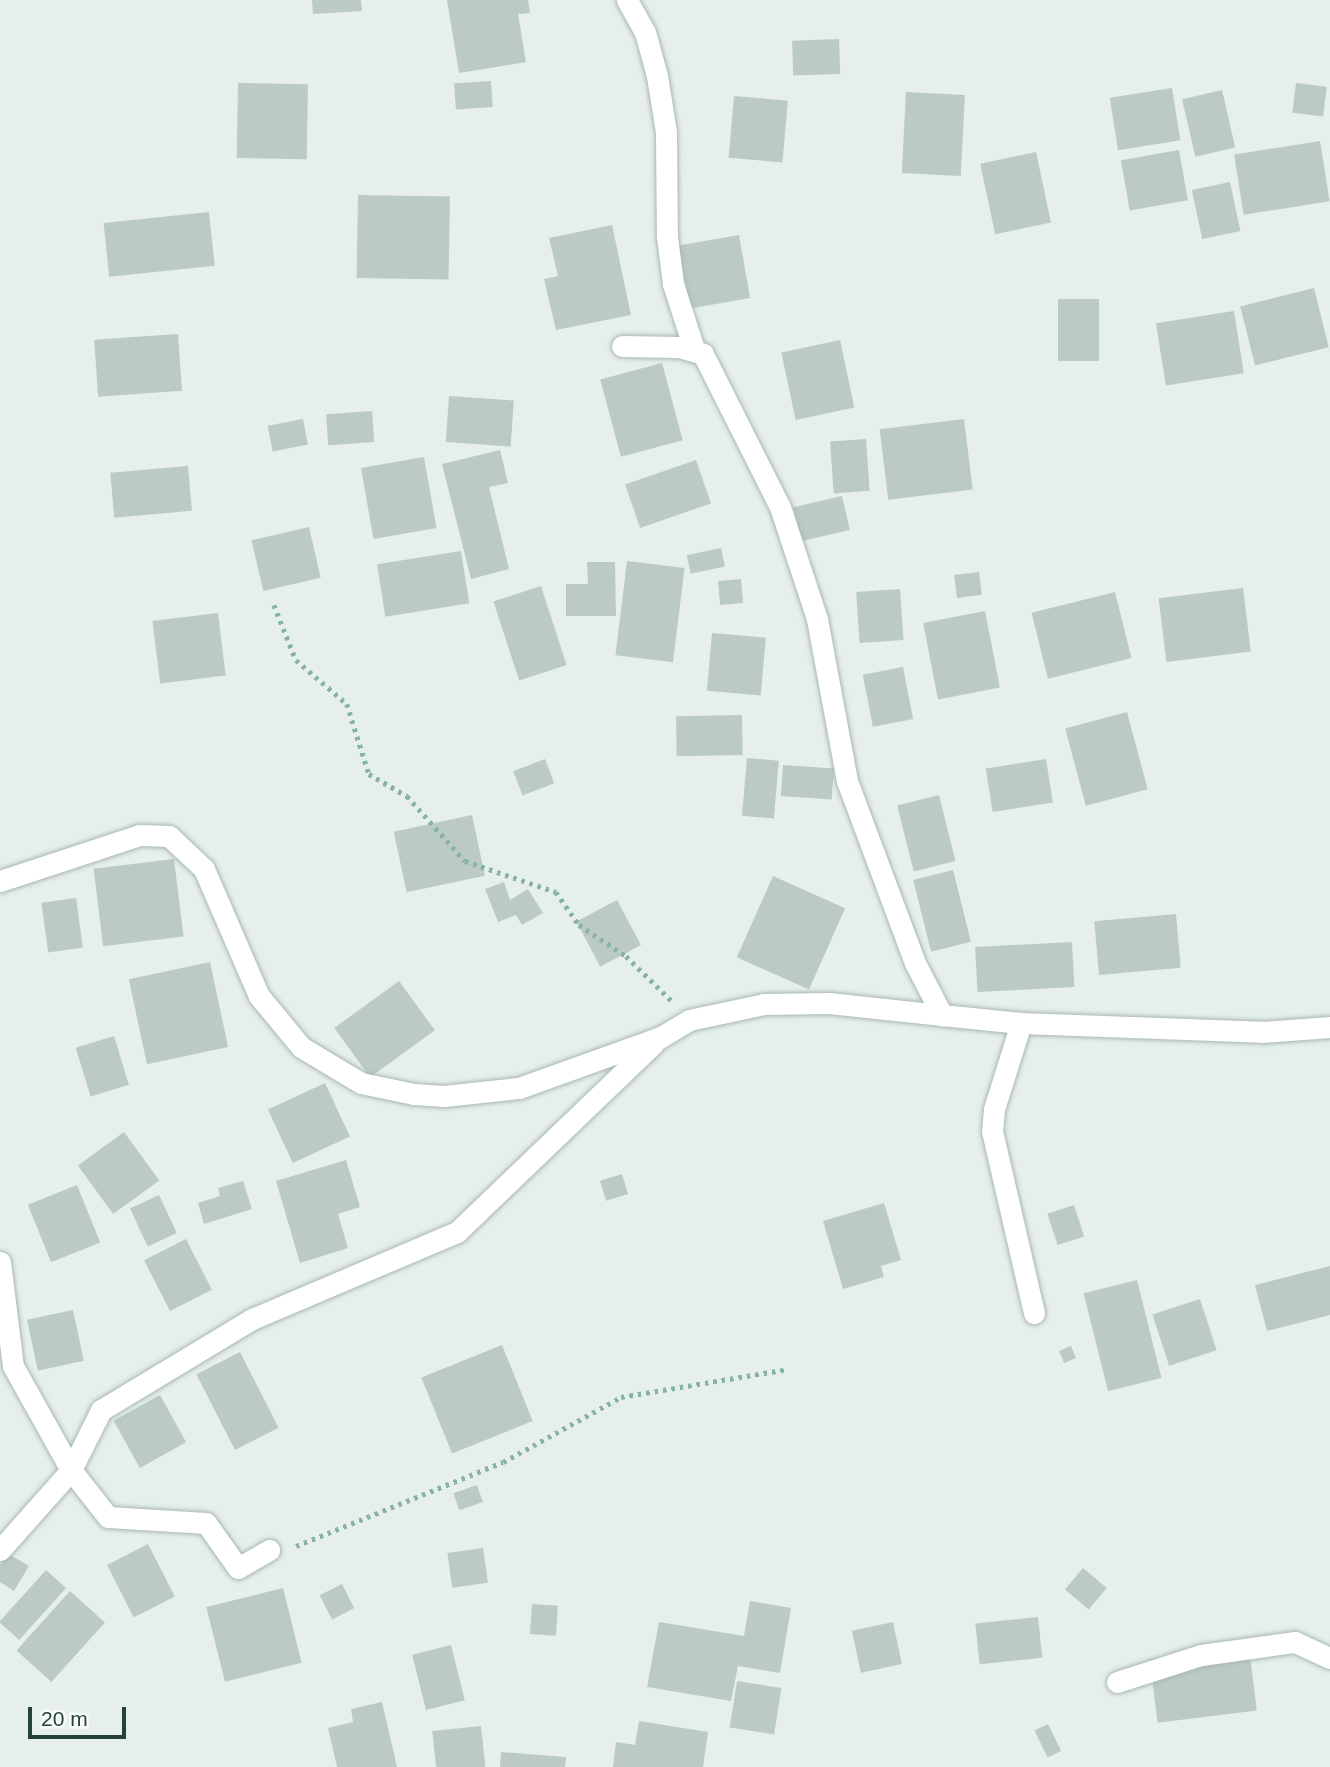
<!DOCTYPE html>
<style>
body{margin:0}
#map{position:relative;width:1330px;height:1767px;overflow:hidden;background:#e6efeb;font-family:Helvetica,sans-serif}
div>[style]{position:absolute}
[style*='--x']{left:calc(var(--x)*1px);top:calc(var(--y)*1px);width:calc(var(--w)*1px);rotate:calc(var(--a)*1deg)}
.building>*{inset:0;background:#bbcac4;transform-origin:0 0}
.path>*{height:4.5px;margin-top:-2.25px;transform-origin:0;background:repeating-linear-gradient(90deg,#86b3a5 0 3.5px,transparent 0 8.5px)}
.roads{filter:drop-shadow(0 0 2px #a8b8b2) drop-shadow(0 0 2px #a8b8b2)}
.street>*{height:21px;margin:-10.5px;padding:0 10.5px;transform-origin:10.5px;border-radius:10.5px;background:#fff}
span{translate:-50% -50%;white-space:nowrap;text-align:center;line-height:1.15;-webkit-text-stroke:7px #f7fbf9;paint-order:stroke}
.scale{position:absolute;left:28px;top:1707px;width:98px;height:32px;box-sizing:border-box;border:4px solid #24423a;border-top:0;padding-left:9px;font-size:21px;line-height:24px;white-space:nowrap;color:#24423a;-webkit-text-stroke:5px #f7fbf9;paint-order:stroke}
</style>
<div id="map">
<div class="building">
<i style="clip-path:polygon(312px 0,361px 0,362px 11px,313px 14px)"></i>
<i style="clip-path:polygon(447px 0,528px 0,530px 13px,518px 14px,526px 62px,459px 73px)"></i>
<i style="left:839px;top:39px;width:35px;height:47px;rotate:88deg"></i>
<i style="left:491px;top:81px;width:26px;height:37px;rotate:86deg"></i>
<i style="left:238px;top:83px;width:70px;height:75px;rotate:1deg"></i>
<i style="left:1296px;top:83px;width:31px;height:30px;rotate:7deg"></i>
<i style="left:1172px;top:88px;width:53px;height:63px;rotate:81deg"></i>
<i style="left:1222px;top:90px;width:59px;height:41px;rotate:77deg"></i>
<i style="left:906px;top:92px;width:59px;height:81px;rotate:3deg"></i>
<i style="left:734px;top:96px;width:54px;height:62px;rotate:5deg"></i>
<i style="left:1320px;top:141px;width:61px;height:87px;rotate:81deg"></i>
<i style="left:1179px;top:150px;width:51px;height:59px;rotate:80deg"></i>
<i style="left:1036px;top:152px;width:72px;height:57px;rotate:78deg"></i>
<i style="left:1230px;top:182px;width:50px;height:39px;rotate:78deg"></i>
<i style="left:358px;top:195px;width:92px;height:83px;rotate:1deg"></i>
<i style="left:209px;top:212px;width:54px;height:106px;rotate:84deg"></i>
<i style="clip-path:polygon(612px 225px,631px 315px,556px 330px,544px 279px,558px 276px,549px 238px)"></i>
<i style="left:739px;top:235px;width:64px;height:61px;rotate:80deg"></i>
<i style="left:1314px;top:288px;width:61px;height:76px;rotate:76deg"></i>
<i style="left:1058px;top:299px;width:41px;height:62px"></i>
<i style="left:1234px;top:311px;width:63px;height:79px;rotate:81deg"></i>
<i style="left:178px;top:334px;width:57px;height:84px;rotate:86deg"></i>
<i style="left:840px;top:340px;width:69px;height:60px;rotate:78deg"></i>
<i style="left:662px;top:363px;width:80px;height:64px;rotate:75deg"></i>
<i style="left:449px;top:396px;width:65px;height:46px;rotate:4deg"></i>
<i style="left:372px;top:411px;width:31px;height:46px;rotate:86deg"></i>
<i style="left:303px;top:419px;width:26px;height:36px;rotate:79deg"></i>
<i style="left:964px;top:419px;width:71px;height:85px;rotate:83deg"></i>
<i style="left:866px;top:439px;width:52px;height:36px;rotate:86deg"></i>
<i style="clip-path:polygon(500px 450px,508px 483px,489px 487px,509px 569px,471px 579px,442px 464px)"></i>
<i style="left:424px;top:457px;width:72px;height:64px;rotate:80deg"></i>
<i style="left:696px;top:460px;width:46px;height:75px;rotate:71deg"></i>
<i style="left:188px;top:466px;width:45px;height:78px;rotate:85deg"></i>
<i style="left:842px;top:496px;width:35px;height:50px;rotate:77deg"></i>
<i style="left:309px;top:527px;width:52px;height:59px;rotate:77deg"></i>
<i style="left:721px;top:548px;width:19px;height:35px;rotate:78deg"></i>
<i style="left:461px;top:551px;width:53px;height:85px;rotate:81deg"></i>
<i style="left:627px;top:561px;width:58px;height:95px;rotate:7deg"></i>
<i style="clip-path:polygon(587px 562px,615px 562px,616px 616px,566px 616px,566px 584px,588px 584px)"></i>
<i style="left:979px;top:572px;width:23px;height:25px;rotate:83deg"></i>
<i style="left:741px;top:579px;width:24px;height:23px;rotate:85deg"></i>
<i style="left:541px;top:586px;width:83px;height:50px;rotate:72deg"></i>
<i style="left:1243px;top:588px;width:64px;height:85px;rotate:83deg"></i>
<i style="left:900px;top:589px;width:51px;height:44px;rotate:86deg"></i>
<i style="left:1115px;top:592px;width:68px;height:86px;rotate:76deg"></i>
<i style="left:985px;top:611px;width:78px;height:63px;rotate:79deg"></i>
<i style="left:218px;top:613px;width:63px;height:66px;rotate:83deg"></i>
<i style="left:712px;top:633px;width:54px;height:58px;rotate:5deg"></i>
<i style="left:903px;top:667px;width:53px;height:41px;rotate:79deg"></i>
<i style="left:1127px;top:712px;width:80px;height:64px;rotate:75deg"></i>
<i style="left:742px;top:715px;width:40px;height:66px;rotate:89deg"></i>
<i style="left:747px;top:758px;width:32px;height:58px;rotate:5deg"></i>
<i style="left:545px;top:759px;width:26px;height:34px;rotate:69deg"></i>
<i style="left:1046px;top:759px;width:44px;height:61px;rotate:81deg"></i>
<i style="left:783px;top:765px;width:51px;height:31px;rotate:4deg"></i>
<i style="left:939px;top:795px;width:68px;height:43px;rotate:76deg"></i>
<i style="left:472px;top:815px;width:62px;height:80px;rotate:78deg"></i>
<i style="left:174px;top:859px;width:78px;height:81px;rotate:83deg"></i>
<i style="left:953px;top:870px;width:74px;height:41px;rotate:76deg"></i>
<i style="left:773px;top:876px;width:79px;height:89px;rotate:24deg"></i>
<i style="clip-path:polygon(504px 882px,510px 900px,528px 889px,543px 913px,522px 925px,516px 915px,498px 922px,485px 889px)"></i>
<i style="left:76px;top:898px;width:50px;height:35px;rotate:82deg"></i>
<i style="left:617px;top:900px;width:51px;height:46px;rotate:62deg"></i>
<i style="left:1176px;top:914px;width:54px;height:82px;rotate:85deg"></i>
<i style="left:1072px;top:942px;width:45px;height:97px;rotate:87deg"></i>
<i style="left:210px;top:962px;width:87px;height:83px;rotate:78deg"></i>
<i style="left:399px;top:981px;width:61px;height:80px;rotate:54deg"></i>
<i style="left:114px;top:1036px;width:51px;height:40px;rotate:73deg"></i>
<i style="left:325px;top:1083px;width:59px;height:63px;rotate:65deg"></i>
<i style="left:124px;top:1132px;width:60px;height:57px;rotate:54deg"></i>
<i style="clip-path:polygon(346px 1160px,360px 1207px,338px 1214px,348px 1248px,300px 1263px,276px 1181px)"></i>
<i style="left:622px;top:1174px;width:21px;height:23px;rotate:73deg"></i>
<i style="clip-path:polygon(243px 1181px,252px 1209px,204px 1224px,198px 1203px,220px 1196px,218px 1188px)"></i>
<i style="left:77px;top:1185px;width:62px;height:53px;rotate:68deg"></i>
<i style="left:159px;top:1195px;width:42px;height:32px;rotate:65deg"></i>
<i style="clip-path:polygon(884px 1203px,901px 1260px,881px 1266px,884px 1277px,843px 1289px,823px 1221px)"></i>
<i style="left:1074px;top:1205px;width:33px;height:28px;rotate:72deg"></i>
<i style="left:186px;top:1239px;width:57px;height:47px;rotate:63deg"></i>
<i style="clip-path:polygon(1330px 1266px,1330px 1315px,1267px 1331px,1255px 1285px)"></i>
<i style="left:1137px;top:1280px;width:101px;height:55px;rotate:76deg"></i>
<i style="left:1200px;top:1299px;width:54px;height:50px;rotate:72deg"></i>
<i style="left:73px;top:1310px;width:52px;height:47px;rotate:78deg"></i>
<i style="left:502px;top:1345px;width:82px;height:87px;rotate:68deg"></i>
<i style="left:1071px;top:1346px;width:13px;height:13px;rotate:67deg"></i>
<i style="left:240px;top:1352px;width:85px;height:49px;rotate:63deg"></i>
<i style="left:160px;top:1395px;width:54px;height:53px;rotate:61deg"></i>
<i style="left:477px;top:1485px;width:18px;height:25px;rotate:71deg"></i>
<i style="left:148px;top:1544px;width:59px;height:46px;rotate:63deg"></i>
<i style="left:483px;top:1548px;width:35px;height:36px;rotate:82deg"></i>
<i style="clip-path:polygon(7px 1553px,29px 1566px,14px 1591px,0 1582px,0 1565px)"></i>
<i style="left:1083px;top:1568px;width:31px;height:28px;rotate:40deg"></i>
<i style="left:46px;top:1570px;width:27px;height:70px;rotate:42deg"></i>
<i style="left:342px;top:1584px;width:27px;height:25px;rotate:63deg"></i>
<i style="left:283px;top:1588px;width:77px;height:79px;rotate:76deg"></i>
<i style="left:70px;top:1591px;width:47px;height:80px;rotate:42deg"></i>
<i style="clip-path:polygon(750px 1601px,791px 1608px,780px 1673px,738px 1666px,731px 1701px,647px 1687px,659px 1622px,744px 1636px)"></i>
<i style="left:532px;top:1604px;width:26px;height:30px;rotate:4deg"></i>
<i style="left:1038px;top:1617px;width:41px;height:63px;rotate:84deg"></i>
<i style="left:893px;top:1622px;width:43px;height:42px;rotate:78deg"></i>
<i style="left:451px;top:1645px;width:57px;height:40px;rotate:76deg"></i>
<i style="left:1249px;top:1647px;width:64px;height:100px;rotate:83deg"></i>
<i style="left:737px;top:1681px;width:45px;height:47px;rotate:9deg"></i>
<i style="clip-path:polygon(382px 1702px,397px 1767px,337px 1767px,328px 1728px,353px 1722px,351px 1709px)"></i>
<i style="clip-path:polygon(639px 1721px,708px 1732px,703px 1767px,613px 1767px,616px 1742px,635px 1745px)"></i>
<i style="left:1048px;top:1724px;width:30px;height:15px;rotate:64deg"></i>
<i style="left:481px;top:1726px;width:41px;height:49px;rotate:84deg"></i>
<i style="clip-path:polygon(501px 1752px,566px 1757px,565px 1767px,500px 1767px)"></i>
</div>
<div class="path">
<i style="--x:274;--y:605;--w:59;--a:68.2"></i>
<i style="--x:296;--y:660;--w:67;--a:40.8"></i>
<i style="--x:347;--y:704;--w:73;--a:72.6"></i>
<i style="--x:369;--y:774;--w:44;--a:30.1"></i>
<i style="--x:407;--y:796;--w:87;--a:48.3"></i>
<i style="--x:465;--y:861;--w:96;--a:18.8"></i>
<i style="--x:556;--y:892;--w:40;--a:55.1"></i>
<i style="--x:579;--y:925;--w:56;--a:33.4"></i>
<i style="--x:626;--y:956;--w:64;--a:44.4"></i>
<i style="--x:296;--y:1546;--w:223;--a:-22.1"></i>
<i style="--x:503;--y:1462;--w:135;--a:-28.8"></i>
<i style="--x:621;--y:1397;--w:169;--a:-9.5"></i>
</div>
<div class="roads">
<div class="street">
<i style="--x:627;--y:0;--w:37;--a:61"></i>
<i style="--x:645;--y:32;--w:46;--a:74.7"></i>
<i style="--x:657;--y:76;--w:57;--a:80.9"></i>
<i style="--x:666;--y:132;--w:105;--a:89.5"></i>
<i style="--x:667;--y:237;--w:47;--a:82.7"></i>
<i style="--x:673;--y:284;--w:68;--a:72.1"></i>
<i style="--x:622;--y:346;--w:57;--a:1"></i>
<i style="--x:679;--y:347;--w:25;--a:16"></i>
<i style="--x:703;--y:354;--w:171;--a:63.3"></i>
<i style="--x:780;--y:507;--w:118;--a:71.7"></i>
<i style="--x:817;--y:619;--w:165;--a:79.5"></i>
<i style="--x:847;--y:781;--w:194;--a:69.5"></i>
<i style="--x:915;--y:963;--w:59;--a:62.6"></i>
<i style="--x:942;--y:1015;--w:79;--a:5.8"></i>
<i style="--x:1021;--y:1023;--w:241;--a:2.1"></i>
<i style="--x:1262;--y:1032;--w:68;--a:-4.2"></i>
<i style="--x:0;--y:881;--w:147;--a:-18.2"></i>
<i style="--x:140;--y:835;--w:29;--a:2"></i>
<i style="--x:169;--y:836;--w:48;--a:43.3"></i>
<i style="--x:204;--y:869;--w:138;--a:66.6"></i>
<i style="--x:259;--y:996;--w:66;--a:50.5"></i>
<i style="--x:301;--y:1047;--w:70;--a:31"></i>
<i style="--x:361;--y:1083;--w:54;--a:11.7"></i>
<i style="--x:414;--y:1094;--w:30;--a:4"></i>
<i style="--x:444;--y:1096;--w:75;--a:-6.1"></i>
<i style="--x:519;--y:1088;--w:151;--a:-19.8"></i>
<i style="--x:661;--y:1037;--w:33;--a:-31"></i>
<i style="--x:689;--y:1020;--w:77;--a:-12"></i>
<i style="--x:764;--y:1004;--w:65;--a:-0.9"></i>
<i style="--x:829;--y:1003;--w:114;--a:6.1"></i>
<i style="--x:1021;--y:1023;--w:90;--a:107.4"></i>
<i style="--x:994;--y:1109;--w:22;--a:95"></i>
<i style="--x:992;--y:1131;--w:187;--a:77"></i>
<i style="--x:0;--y:1262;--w:105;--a:82.9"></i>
<i style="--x:13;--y:1366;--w:119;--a:60.9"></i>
<i style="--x:71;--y:1470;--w:60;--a:51.8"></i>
<i style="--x:108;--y:1517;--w:98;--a:3.5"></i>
<i style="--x:206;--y:1523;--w:55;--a:54.6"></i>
<i style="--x:238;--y:1568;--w:36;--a:-30"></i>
<i style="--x:0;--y:1550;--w:107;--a:-48.4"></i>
<i style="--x:71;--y:1470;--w:67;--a:-63.4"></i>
<i style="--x:101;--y:1410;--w:176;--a:-31.1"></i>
<i style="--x:252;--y:1319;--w:223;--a:-23"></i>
<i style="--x:457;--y:1232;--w:273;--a:-43.8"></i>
<i style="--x:1117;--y:1682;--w:88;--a:-17.8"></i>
<i style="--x:1201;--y:1655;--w:95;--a:-7.9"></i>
<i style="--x:1295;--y:1642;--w:38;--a:25"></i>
</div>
</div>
<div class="scale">20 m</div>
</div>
